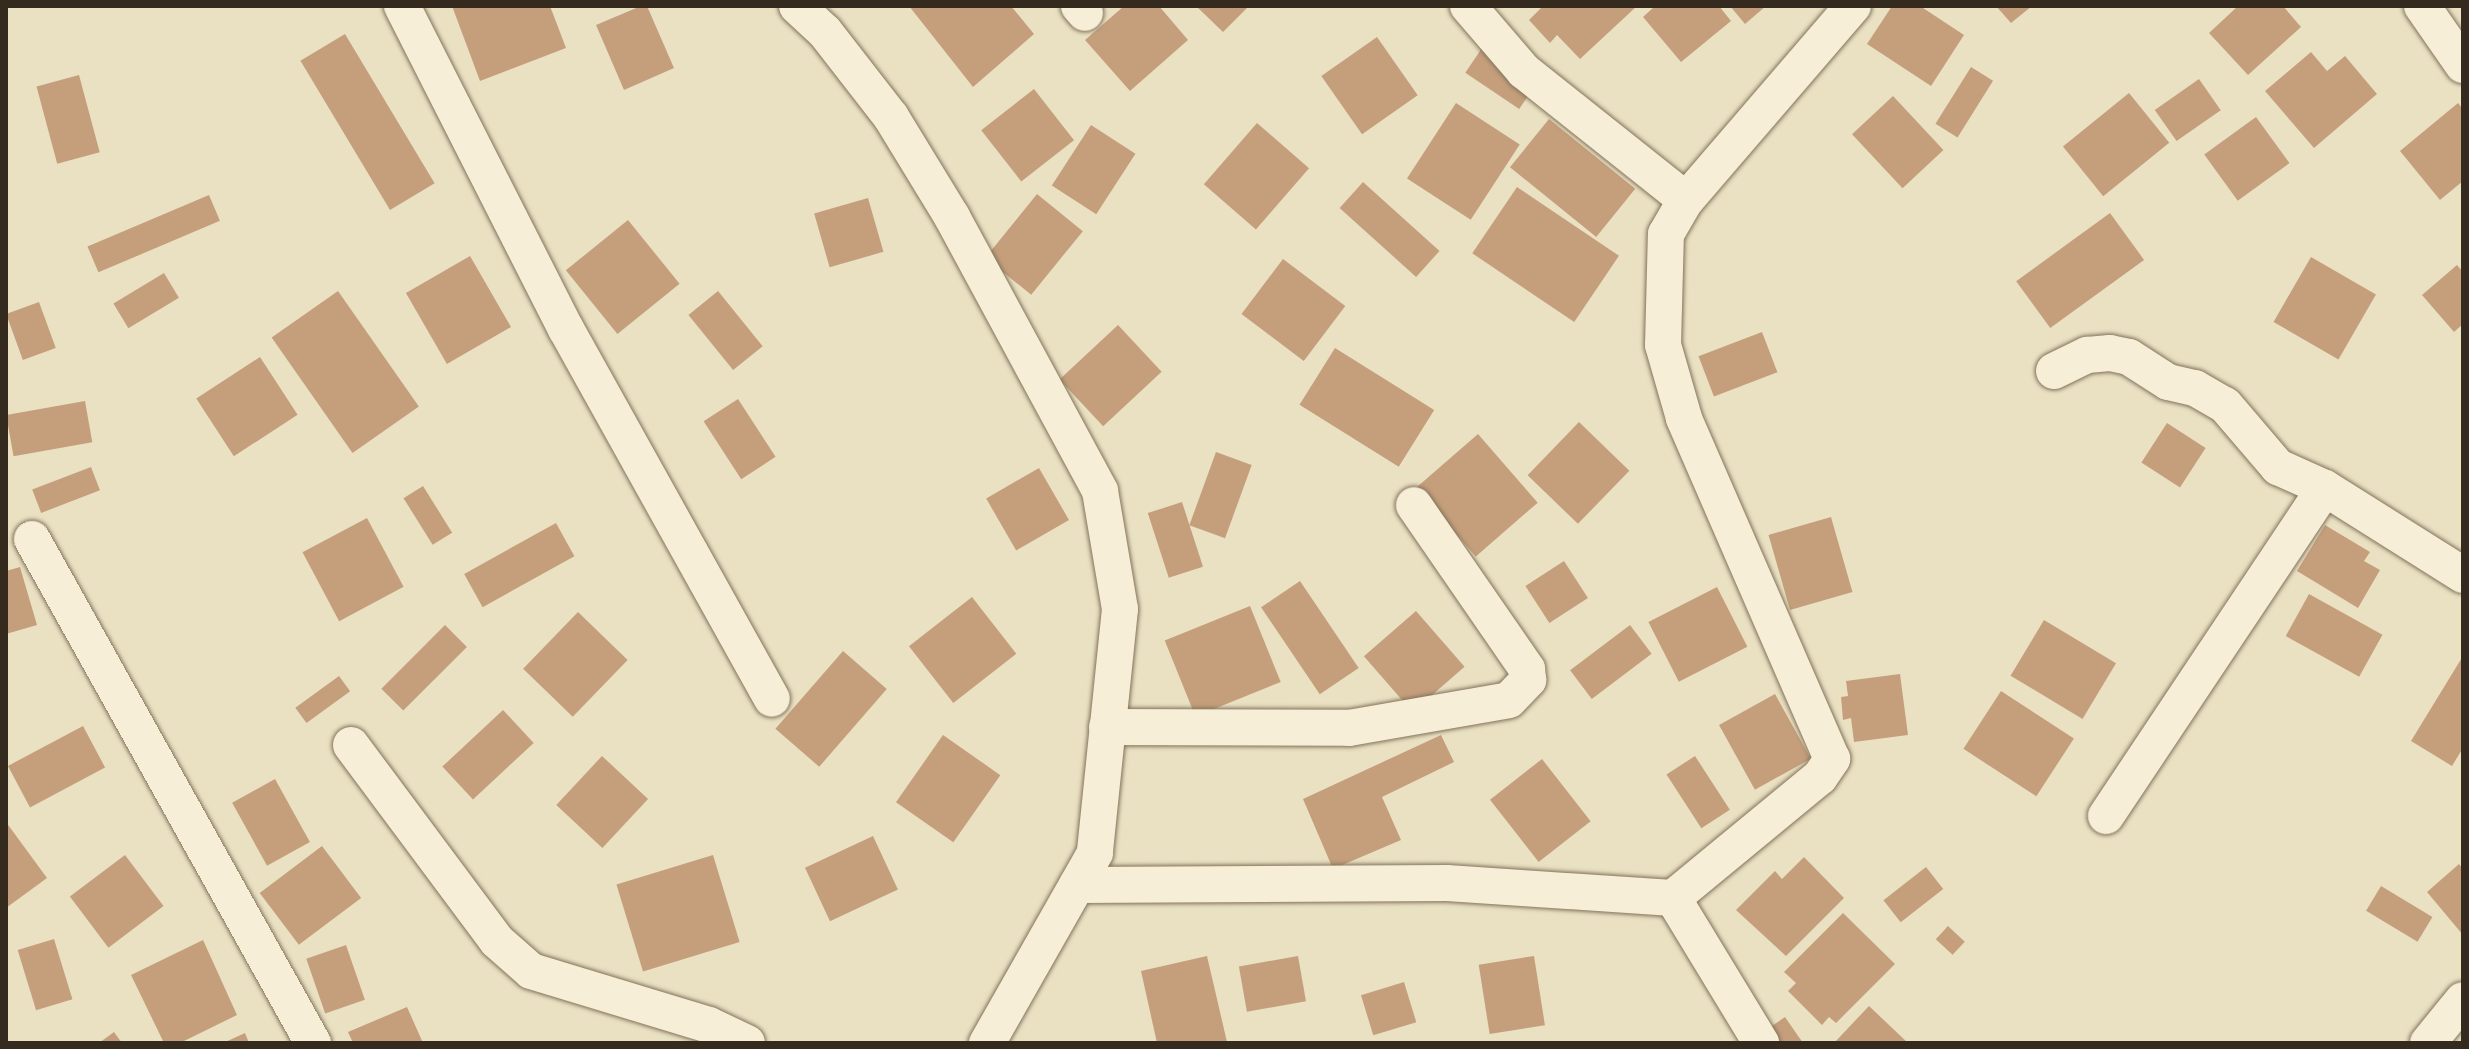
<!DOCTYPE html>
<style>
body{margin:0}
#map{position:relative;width:2469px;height:1049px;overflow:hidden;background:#eae1c3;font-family:Georgia,serif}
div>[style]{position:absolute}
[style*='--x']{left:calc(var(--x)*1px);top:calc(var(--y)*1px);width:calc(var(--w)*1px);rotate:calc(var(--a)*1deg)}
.building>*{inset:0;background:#c59f7c;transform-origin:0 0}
.roads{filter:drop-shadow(0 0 2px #83735b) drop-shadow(0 0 2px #83735b)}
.minor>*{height:36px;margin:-18px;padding:0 18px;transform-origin:18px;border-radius:18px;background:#f6eed6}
span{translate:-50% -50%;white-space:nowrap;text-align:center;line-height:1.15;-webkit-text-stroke:8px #f2ebd2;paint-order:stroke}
.frame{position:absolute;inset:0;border:8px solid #342a1e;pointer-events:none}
</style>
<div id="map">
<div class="building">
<i style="clip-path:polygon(452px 6px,550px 6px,566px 48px,480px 81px)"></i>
<i style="clip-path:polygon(641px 6px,647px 6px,674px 68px,624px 90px,596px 25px)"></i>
<i style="clip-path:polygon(909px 6px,1011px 6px,1034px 34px,973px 87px)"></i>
<i style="clip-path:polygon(1124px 6px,1159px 6px,1188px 40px,1130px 91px,1085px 40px)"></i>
<i style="clip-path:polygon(1196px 6px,1249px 6px,1223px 32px)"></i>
<i style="clip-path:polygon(1543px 6px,1637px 6px,1580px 59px,1557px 35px,1550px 43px,1529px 20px)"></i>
<i style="clip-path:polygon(1655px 6px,1719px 6px,1731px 21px,1681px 62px,1643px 17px)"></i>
<i style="clip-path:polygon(1730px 6px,1766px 6px,1745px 24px)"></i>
<i style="clip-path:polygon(1892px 6px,1920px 6px,1964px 35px,1931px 86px,1867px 44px)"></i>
<i style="clip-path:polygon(1996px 6px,2032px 6px,2011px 23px)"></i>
<i style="clip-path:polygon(2238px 6px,2283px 6px,2301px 27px,2248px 75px,2209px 33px)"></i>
<i style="left:345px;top:34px;width:174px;height:52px;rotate:59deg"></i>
<i style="left:1377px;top:37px;width:71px;height:68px;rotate:55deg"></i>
<i style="left:1486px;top:42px;width:65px;height:37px;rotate:34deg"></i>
<i style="clip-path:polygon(2311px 52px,2327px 71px,2345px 56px,2377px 94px,2314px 148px,2265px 91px)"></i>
<i style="left:1971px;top:67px;width:26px;height:67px;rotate:32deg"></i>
<i style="left:79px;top:75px;width:80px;height:44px;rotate:75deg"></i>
<i style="left:2199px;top:79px;width:38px;height:54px;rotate:55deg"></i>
<i style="left:1034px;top:89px;width:65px;height:67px;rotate:52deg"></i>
<i style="left:2129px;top:93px;width:64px;height:85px;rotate:51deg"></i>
<i style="left:1893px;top:96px;width:74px;height:56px;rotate:47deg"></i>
<i style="left:1456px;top:103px;width:76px;height:90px;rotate:33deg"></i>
<i style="clip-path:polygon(2458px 103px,2463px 109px,2463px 181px,2440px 200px,2400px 151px)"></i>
<i style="left:2256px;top:117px;width:57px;height:64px;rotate:54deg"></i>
<i style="left:1549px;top:119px;width:111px;height:62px;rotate:39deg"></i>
<i style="left:1257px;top:123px;width:69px;height:81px;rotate:41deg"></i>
<i style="left:1091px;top:125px;width:53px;height:72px;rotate:33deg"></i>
<i style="left:1363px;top:182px;width:103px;height:35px;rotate:42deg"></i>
<i style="left:1517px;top:187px;width:123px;height:80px;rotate:34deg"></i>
<i style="left:1037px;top:194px;width:59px;height:82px;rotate:39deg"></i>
<i style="left:209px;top:195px;width:28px;height:132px;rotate:67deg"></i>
<i style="left:868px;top:198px;width:56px;height:56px;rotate:74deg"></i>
<i style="left:2110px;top:213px;width:58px;height:116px;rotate:54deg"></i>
<i style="left:628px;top:220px;width:82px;height:80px;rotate:51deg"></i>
<i style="left:470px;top:256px;width:82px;height:74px;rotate:60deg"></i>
<i style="left:2311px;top:257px;width:75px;height:75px;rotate:30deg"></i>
<i style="left:1283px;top:259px;width:78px;height:69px;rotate:37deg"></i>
<i style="clip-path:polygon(2457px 265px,2463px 272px,2463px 324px,2454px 332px,2422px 295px)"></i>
<i style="left:164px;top:273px;width:29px;height:59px;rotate:59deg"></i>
<i style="left:338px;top:291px;width:141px;height:81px;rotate:55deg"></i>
<i style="left:718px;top:291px;width:71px;height:38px;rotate:51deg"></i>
<i style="left:39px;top:302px;width:49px;height:35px;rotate:70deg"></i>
<i style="left:1118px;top:325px;width:64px;height:80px;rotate:47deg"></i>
<i style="left:1762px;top:332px;width:43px;height:68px;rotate:69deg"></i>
<i style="left:1335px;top:348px;width:117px;height:67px;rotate:32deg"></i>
<i style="left:260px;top:357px;width:69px;height:76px;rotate:57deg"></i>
<i style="left:738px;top:399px;width:69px;height:41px;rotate:57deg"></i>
<i style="left:85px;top:401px;width:42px;height:80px;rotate:80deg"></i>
<i style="left:1579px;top:422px;width:70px;height:74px;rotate:44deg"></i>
<i style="left:2167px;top:423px;width:46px;height:47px;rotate:33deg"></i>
<i style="left:1478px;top:434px;width:91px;height:82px;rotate:49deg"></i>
<i style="left:1216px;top:452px;width:38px;height:78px;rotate:20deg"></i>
<i style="left:91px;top:467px;width:25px;height:63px;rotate:69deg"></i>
<i style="left:1039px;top:468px;width:60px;height:61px;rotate:60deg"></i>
<i style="left:423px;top:486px;width:55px;height:23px;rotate:58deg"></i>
<i style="left:1182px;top:502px;width:68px;height:36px;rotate:72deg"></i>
<i style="left:1831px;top:517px;width:78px;height:65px;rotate:74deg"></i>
<i style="left:367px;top:518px;width:78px;height:73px;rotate:62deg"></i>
<i style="left:556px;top:523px;width:38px;height:105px;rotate:61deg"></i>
<i style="clip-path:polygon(2325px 525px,2370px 552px,2364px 561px,2380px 570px,2358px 608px,2297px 571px)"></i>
<i style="left:1564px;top:561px;width:44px;height:46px;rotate:57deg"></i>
<i style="clip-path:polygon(20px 567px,37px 625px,6px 634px,6px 571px)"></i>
<i style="left:1300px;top:581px;width:105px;height:47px;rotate:56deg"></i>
<i style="left:1717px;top:587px;width:67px;height:77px;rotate:63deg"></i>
<i style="left:2309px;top:594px;width:84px;height:48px;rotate:29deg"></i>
<i style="left:972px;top:597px;width:72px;height:80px;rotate:52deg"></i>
<i style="left:1250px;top:606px;width:82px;height:92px;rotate:68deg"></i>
<i style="left:1416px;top:611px;width:74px;height:69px;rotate:49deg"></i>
<i style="left:578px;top:612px;width:69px;height:79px;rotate:44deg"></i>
<i style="left:2044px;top:620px;width:84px;height:65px;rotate:31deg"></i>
<i style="left:445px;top:625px;width:31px;height:90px;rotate:45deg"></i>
<i style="left:1630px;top:625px;width:36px;height:75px;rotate:53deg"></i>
<i style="left:843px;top:651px;width:58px;height:103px;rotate:41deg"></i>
<i style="clip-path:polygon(2463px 656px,2463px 748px,2452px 766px,2411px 741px)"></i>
<i style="clip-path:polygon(1900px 674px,1908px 735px,1854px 742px,1851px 718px,1843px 720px,1841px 697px,1848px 696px,1846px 681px)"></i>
<i style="left:339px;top:676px;width:19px;height:54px;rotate:54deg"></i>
<i style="left:2001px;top:691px;width:87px;height:69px;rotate:33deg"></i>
<i style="left:1775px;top:694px;width:74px;height:64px;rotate:61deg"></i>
<i style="left:503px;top:710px;width:45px;height:83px;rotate:47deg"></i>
<i style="left:83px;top:726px;width:47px;height:85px;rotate:62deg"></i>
<i style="left:943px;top:735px;width:70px;height:82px;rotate:35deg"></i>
<i style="clip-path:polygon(1441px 735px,1454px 762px,1382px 797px,1401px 840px,1333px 869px,1303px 799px)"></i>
<i style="left:602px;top:756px;width:63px;height:67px;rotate:43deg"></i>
<i style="left:1695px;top:756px;width:64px;height:34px;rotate:57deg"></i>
<i style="left:1542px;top:759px;width:79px;height:66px;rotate:52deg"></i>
<i style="left:275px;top:779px;width:72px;height:49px;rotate:61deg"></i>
<i style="clip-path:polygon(6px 822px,47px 878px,6px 908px)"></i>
<i style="left:873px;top:836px;width:59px;height:75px;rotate:65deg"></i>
<i style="left:322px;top:846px;width:65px;height:78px;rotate:53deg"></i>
<i style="left:125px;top:855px;width:64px;height:69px;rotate:53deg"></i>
<i style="left:713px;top:855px;width:91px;height:101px;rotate:73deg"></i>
<i style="clip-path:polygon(1804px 857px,1844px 898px,1786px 956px,1736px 910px,1775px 871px,1782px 879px)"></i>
<i style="clip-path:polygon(2459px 864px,2463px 869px,2463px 935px,2427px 892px)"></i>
<i style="left:1926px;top:867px;width:28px;height:54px;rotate:52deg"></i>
<i style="left:2381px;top:886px;width:60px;height:29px;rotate:31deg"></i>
<i style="clip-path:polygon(1843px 913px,1895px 964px,1836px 1023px,1829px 1017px,1822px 1025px,1788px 991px,1796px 983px,1784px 972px)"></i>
<i style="left:1948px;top:926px;width:23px;height:18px;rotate:43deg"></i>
<i style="left:54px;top:939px;width:63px;height:38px;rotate:73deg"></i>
<i style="clip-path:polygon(203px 940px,237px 1015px,180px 1043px,164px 1043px,131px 975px)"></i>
<i style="left:346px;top:945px;width:58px;height:42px;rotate:71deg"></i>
<i style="clip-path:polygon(1207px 956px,1227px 1042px,1157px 1043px,1141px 971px)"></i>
<i style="left:1298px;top:956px;width:46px;height:60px;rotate:80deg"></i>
<i style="left:1534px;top:956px;width:70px;height:56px;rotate:81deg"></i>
<i style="left:1404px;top:982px;width:42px;height:45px;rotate:73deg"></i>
<i style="clip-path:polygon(1869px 1006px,1908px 1043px,1834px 1043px)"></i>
<i style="clip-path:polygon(407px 1007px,423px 1043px,353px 1043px,348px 1032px)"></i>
<i style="clip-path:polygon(1785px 1017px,1803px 1043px,1775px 1043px,1766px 1030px)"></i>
<i style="clip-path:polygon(114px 1032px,122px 1043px,99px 1043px)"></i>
<i style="clip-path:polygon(245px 1033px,249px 1043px,223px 1043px)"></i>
</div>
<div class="roads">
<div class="minor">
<i style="--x:402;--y:6;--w:362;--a:63.1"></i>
<i style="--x:566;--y:329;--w:423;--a:60.9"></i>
<i style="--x:797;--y:6;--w:38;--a:43"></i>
<i style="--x:825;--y:32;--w:108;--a:52.2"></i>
<i style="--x:891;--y:117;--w:117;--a:58.6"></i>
<i style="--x:952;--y:217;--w:311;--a:61.6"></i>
<i style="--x:1100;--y:491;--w:120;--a:80.4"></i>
<i style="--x:1120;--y:609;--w:245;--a:95.9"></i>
<i style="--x:1095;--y:853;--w:219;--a:119.6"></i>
<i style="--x:1079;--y:6;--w:9;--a:49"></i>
<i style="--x:2422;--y:6;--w:72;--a:55.2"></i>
<i style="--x:1686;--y:200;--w:256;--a:-49.3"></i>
<i style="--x:2054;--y:371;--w:37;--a:-26"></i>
<i style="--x:2087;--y:355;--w:23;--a:-5"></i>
<i style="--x:2110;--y:353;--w:19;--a:12"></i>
<i style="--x:2129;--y:357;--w:46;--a:32.7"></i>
<i style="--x:2168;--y:382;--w:28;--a:13"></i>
<i style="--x:2195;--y:388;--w:34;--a:30"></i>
<i style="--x:2225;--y:405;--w:82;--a:49.5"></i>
<i style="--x:2278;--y:467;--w:51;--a:24.1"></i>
<i style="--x:2325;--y:488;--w:163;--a:32.2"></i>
<i style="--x:32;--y:539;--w:577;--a:60.86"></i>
<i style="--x:1107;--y:727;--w:242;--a:0.2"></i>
<i style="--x:1349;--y:728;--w:162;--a:-9.9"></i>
<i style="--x:1509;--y:700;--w:28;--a:-46"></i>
<i style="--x:1528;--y:680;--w:11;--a:-95"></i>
<i style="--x:1527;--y:669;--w:199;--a:-124.6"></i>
<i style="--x:351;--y:745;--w:244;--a:53.3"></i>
<i style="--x:497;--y:941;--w:45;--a:41.4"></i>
<i style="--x:531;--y:971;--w:186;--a:16.9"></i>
<i style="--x:709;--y:1025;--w:42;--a:25.3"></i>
<i style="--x:2106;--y:816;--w:394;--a:-56.3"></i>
<i style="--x:1077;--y:885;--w:370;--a:-0.3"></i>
<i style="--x:1447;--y:883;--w:226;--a:3.8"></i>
<i style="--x:1673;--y:898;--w:190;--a:-39.5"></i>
<i style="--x:1820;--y:777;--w:22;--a:-56"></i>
<i style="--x:1832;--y:759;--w:372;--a:-113.5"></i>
<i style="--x:1684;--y:418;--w:76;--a:-106"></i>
<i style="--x:1663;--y:345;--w:111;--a:-88.5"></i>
<i style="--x:1666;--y:234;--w:39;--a:-60"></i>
<i style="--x:1686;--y:200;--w:207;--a:-141.5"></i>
<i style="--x:1524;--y:71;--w:86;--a:-130.7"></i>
<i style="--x:1673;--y:898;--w:170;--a:58.7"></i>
<i style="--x:2428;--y:1043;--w:55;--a:-50.9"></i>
</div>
</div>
<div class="frame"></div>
</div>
